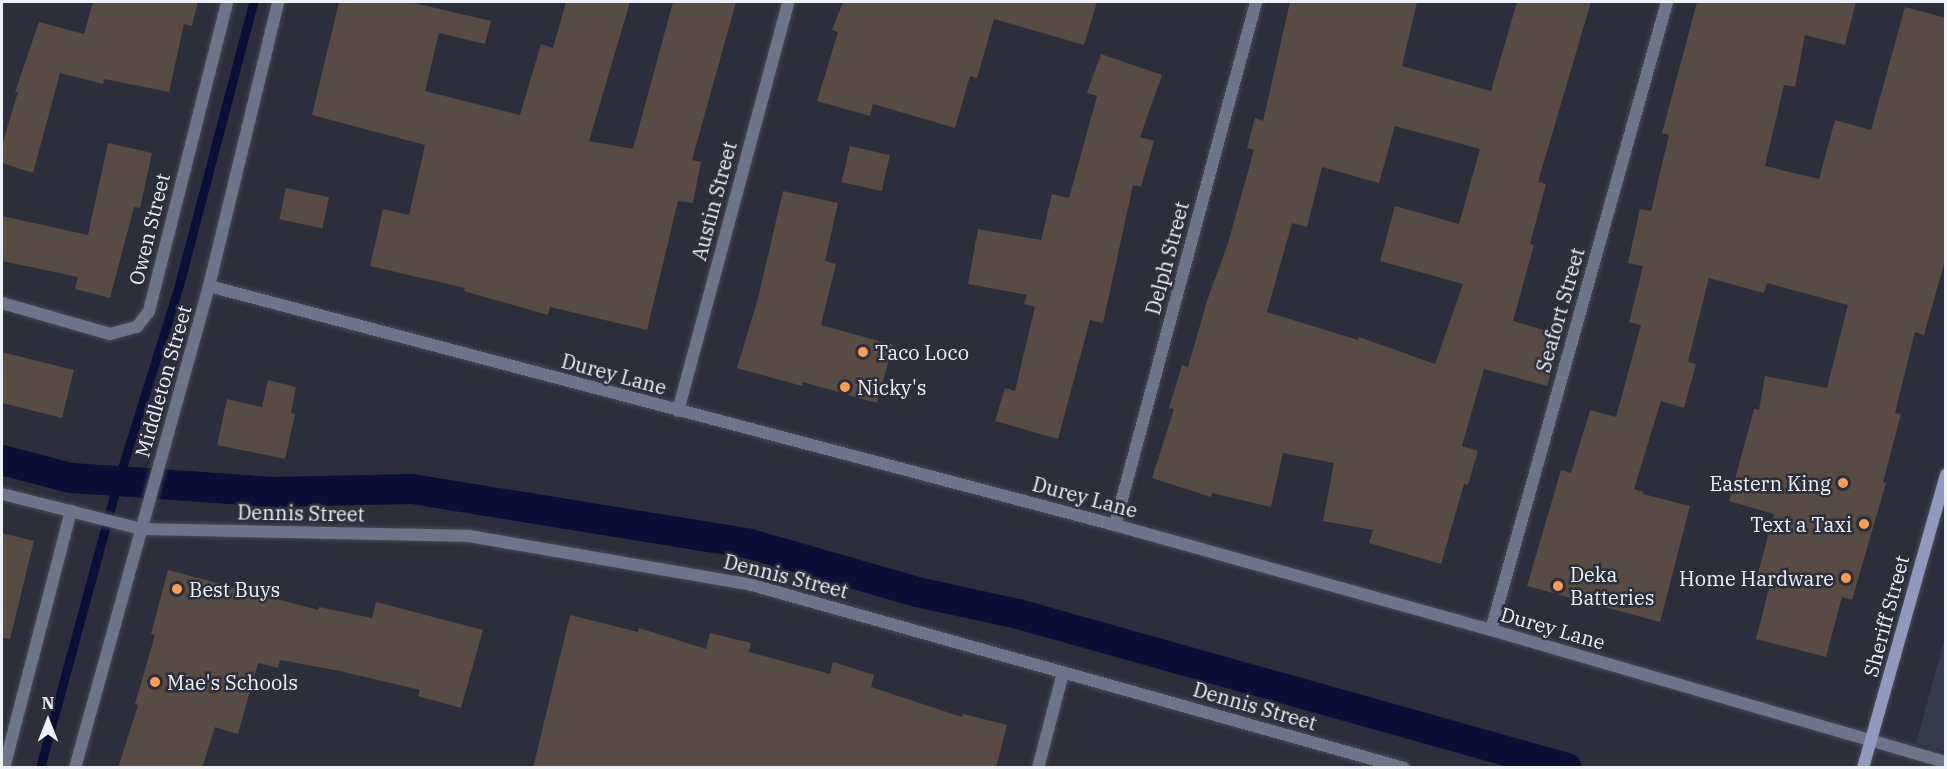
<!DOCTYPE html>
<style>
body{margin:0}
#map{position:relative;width:1947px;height:769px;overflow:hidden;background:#2c2f3b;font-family:"IBM Plex Serif",serif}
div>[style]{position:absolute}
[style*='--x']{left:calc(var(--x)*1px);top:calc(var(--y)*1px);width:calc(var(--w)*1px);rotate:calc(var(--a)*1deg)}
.built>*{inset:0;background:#363b4c}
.stream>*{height:9px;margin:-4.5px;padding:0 4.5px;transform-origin:4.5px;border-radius:4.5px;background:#0b0e35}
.canal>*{height:30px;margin:-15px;padding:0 15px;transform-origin:15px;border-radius:15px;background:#0b0e35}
.building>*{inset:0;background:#574b43;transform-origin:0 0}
.roads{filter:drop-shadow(0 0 2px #474a56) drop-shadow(0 0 2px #474a56)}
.minor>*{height:12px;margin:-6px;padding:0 6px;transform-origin:6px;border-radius:6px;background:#6e7489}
.tertiary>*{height:12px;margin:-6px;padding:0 6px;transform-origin:6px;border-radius:6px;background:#6e7489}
.secondary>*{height:12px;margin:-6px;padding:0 6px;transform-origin:6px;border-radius:6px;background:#919abc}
.dots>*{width:16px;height:16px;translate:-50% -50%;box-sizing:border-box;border:3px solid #2c2f3b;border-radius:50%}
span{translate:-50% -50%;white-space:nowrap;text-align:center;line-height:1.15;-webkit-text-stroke:5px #2c2f3b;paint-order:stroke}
.street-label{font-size:20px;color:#eff1f9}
.poi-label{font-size:20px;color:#eff1f9}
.left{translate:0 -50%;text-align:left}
.right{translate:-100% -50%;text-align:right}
.frame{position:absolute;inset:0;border:3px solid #eff1f9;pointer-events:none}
.north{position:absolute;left:18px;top:691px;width:60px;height:60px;-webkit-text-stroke:4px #2c2f3b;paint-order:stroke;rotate:0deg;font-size:16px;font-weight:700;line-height:24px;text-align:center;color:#eff1f9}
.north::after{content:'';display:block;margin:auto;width:21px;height:27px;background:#eff1f9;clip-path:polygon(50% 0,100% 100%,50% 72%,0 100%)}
</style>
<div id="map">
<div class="built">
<i style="clip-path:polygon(1945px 638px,1945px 751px,1916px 743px)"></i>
</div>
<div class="stream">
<i style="--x:40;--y:768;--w:297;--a:-74.8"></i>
<i style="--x:118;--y:481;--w:205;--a:-72.7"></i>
<i style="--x:179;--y:285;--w:293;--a:-75.3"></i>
</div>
<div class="canal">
<i style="--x:2;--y:460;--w:71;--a:14.6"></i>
<i style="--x:71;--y:478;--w:47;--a:3.7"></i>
<i style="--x:118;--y:481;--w:155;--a:4.1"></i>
<i style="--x:273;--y:492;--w:139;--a:-1.2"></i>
<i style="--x:412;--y:489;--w:342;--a:9.2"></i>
<i style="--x:750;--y:544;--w:174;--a:16"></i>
<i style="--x:917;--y:592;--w:103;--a:12.3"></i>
<i style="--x:1018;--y:614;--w:570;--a:15.67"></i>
</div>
<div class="building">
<i style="clip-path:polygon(93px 2px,198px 2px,192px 26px,184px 24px,169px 92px,104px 79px,103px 84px,60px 73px,33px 173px,2px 163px,2px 145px,18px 92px,15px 92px,39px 22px,84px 34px)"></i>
<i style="clip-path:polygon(339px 2px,410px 2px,491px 21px,485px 44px,439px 33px,425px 91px,520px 115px,541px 44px,553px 48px,566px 2px,630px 2px,589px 141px,633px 149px,673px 2px,736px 2px,692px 160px,701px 162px,693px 203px,678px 201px,647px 330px,550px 307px,548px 315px,464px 291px,465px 288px,370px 266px,383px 209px,409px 215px,425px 145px,312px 115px)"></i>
<i style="clip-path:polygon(843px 2px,1097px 2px,1084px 45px,994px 19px,977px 78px,970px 76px,955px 128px,873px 104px,870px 116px,817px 101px,838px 32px,832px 30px)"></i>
<i style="clip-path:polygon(evenodd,1290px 2px,1417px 2px,1402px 66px,1491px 91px,1517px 2px,1591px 2px,1538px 182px,1546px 184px,1530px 244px,1534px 245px,1513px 321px,1562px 335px,1547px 386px,1484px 369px,1462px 446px,1478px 451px,1468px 485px,1464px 484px,1441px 564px,1369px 543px,1373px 530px,1323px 521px,1334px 463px,1283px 453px,1271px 507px,1212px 493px,1211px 497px,1152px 478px,1174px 409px,1169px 408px,1182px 365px,1188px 367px,1207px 301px,1228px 243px,1254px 150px,1247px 148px,1255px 118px,1263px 121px,1290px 2px,1395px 126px,1480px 149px,1459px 224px,1395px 206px,1380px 261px,1463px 284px,1435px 364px,1359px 337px,1358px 340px,1267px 312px,1292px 223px,1307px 227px,1322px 167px,1379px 183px,1395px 126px)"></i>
<i style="clip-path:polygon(1697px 2px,1856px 2px,1845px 45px,1805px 35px,1795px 87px,1784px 85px,1765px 166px,1819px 179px,1835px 120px,1871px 130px,1905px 7px,1946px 18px,1946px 257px,1924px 335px,1915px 332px,1895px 413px,1901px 414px,1883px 482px,1886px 483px,1852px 600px,1842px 597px,1826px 657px,1756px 639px,1772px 577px,1758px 573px,1774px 514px,1729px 501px,1754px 409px,1759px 410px,1765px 376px,1827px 388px,1848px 305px,1767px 283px,1764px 293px,1709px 278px,1688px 362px,1696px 364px,1684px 408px,1661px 401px,1634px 489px,1644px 492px,1643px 494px,1690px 506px,1660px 622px,1527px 586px,1561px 470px,1571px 473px,1590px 410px,1616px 417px,1641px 325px,1629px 322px,1643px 266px,1628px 263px,1640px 209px,1651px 211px,1669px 135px,1662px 133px)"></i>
<i style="clip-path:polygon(1101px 54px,1162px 75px,1140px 137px,1154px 141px,1141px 187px,1133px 185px,1103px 323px,1090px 320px,1058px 439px,995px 421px,1005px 388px,1015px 391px,1035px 307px,1024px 304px,1027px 295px,968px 284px,978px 229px,1041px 240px,1052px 194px,1069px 198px,1097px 96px,1087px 93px)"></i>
<i style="clip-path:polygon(108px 143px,152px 153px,140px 208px,134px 207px,110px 298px,75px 289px,78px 277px,2px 261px,2px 216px,88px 235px)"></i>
<i style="left:850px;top:146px;width:41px;height:37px;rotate:13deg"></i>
<i style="left:286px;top:188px;width:44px;height:32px;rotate:12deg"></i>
<i style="clip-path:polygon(783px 191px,838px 203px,825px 261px,836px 264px,821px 325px,893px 345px,877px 403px,803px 382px,802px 386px,737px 368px,758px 298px)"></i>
<i style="clip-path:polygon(2px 352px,74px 370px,62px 418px,2px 403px)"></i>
<i style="clip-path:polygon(268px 380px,296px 387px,291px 413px,295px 414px,285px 459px,217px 445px,227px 399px,262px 407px)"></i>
<i style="clip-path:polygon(2px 533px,34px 541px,10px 639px,2px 638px)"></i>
<i style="clip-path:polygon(168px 570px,318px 610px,319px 607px,372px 618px,376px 602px,483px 630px,461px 708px,418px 696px,420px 690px,340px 671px,280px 660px,278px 668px,258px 663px,238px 734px,215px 727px,202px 768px,118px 768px,138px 705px,135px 704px,155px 635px,151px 634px)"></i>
<i style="clip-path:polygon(570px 615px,638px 632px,639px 628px,706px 649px,710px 633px,751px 643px,749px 652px,830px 674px,833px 662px,874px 675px,871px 687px,962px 717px,963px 714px,1007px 725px,996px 768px,533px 768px)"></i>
</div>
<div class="roads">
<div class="minor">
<i style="--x:209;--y:286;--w:937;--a:14.78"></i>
<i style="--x:1115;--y:525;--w:390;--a:15.6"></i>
<i style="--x:1491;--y:630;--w:474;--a:16.2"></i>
<i style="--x:2;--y:303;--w:112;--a:16"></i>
<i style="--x:110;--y:334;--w:28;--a:-15"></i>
<i style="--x:137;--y:327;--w:20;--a:-53"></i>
<i style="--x:149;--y:311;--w:319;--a:-75.8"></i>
<i style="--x:678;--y:411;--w:424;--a:-74.9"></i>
<i style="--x:1115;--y:525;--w:542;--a:-74.91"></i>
<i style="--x:1491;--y:630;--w:652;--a:-74.34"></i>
<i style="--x:4;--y:768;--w:266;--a:-75.4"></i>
<i style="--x:1038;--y:768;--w:98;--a:-75.3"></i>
</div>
<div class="tertiary">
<i style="--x:2;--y:494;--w:143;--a:14.1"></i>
<i style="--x:141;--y:529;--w:328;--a:1.2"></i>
<i style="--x:469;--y:536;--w:287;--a:9.8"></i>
<i style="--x:752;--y:585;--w:677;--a:15.68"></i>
<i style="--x:75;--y:768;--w:500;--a:-74.46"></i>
<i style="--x:209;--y:286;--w:292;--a:-76.3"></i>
</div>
<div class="secondary">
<i style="--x:1863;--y:768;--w:305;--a:-74.2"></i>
</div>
</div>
<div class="dots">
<i style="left:863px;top:352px;background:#fd9c56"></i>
<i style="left:845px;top:387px;background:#fd9c56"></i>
<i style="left:1843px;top:483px;background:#fd9c56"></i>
<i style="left:1864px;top:524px;background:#fd9c56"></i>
<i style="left:1846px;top:578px;background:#fd9c56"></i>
<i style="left:1558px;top:586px;background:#fd9c56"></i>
<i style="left:177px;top:589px;background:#fd9c56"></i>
<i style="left:155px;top:682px;background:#fd9c56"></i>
</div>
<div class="street-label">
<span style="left:714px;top:201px;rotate:-75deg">Austin Street</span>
<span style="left:149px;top:229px;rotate:-76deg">Owen Street</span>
<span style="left:1167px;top:258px;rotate:-75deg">Delph Street</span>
<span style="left:1560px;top:310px;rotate:-74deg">Seafort Street</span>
<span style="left:614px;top:374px;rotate:15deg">Durey Lane</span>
<span style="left:163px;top:381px;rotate:-74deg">Middleton Street</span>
<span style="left:1085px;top:497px;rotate:15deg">Durey Lane</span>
<span style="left:301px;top:513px;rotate:1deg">Dennis Street</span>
<span style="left:786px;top:576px;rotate:14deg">Dennis Street</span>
<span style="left:1886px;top:616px;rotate:-75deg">Sheriff Street</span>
<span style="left:1553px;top:628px;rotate:16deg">Durey Lane</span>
<span style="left:1255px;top:706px;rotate:16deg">Dennis Street</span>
</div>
<div class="poi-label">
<span class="left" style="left:875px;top:352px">Taco Loco</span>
<span class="left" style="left:857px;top:387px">Nicky's</span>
<span class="right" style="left:1831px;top:483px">Eastern King</span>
<span class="right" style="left:1852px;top:524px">Text a Taxi</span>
<span class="left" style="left:1570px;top:586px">Deka<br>Batteries</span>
<span class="right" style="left:1834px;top:578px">Home Hardware</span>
<span class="left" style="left:189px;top:589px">Best Buys</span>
<span class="left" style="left:167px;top:682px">Mae's Schools</span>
</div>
<div class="frame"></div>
<div class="north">N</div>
</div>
